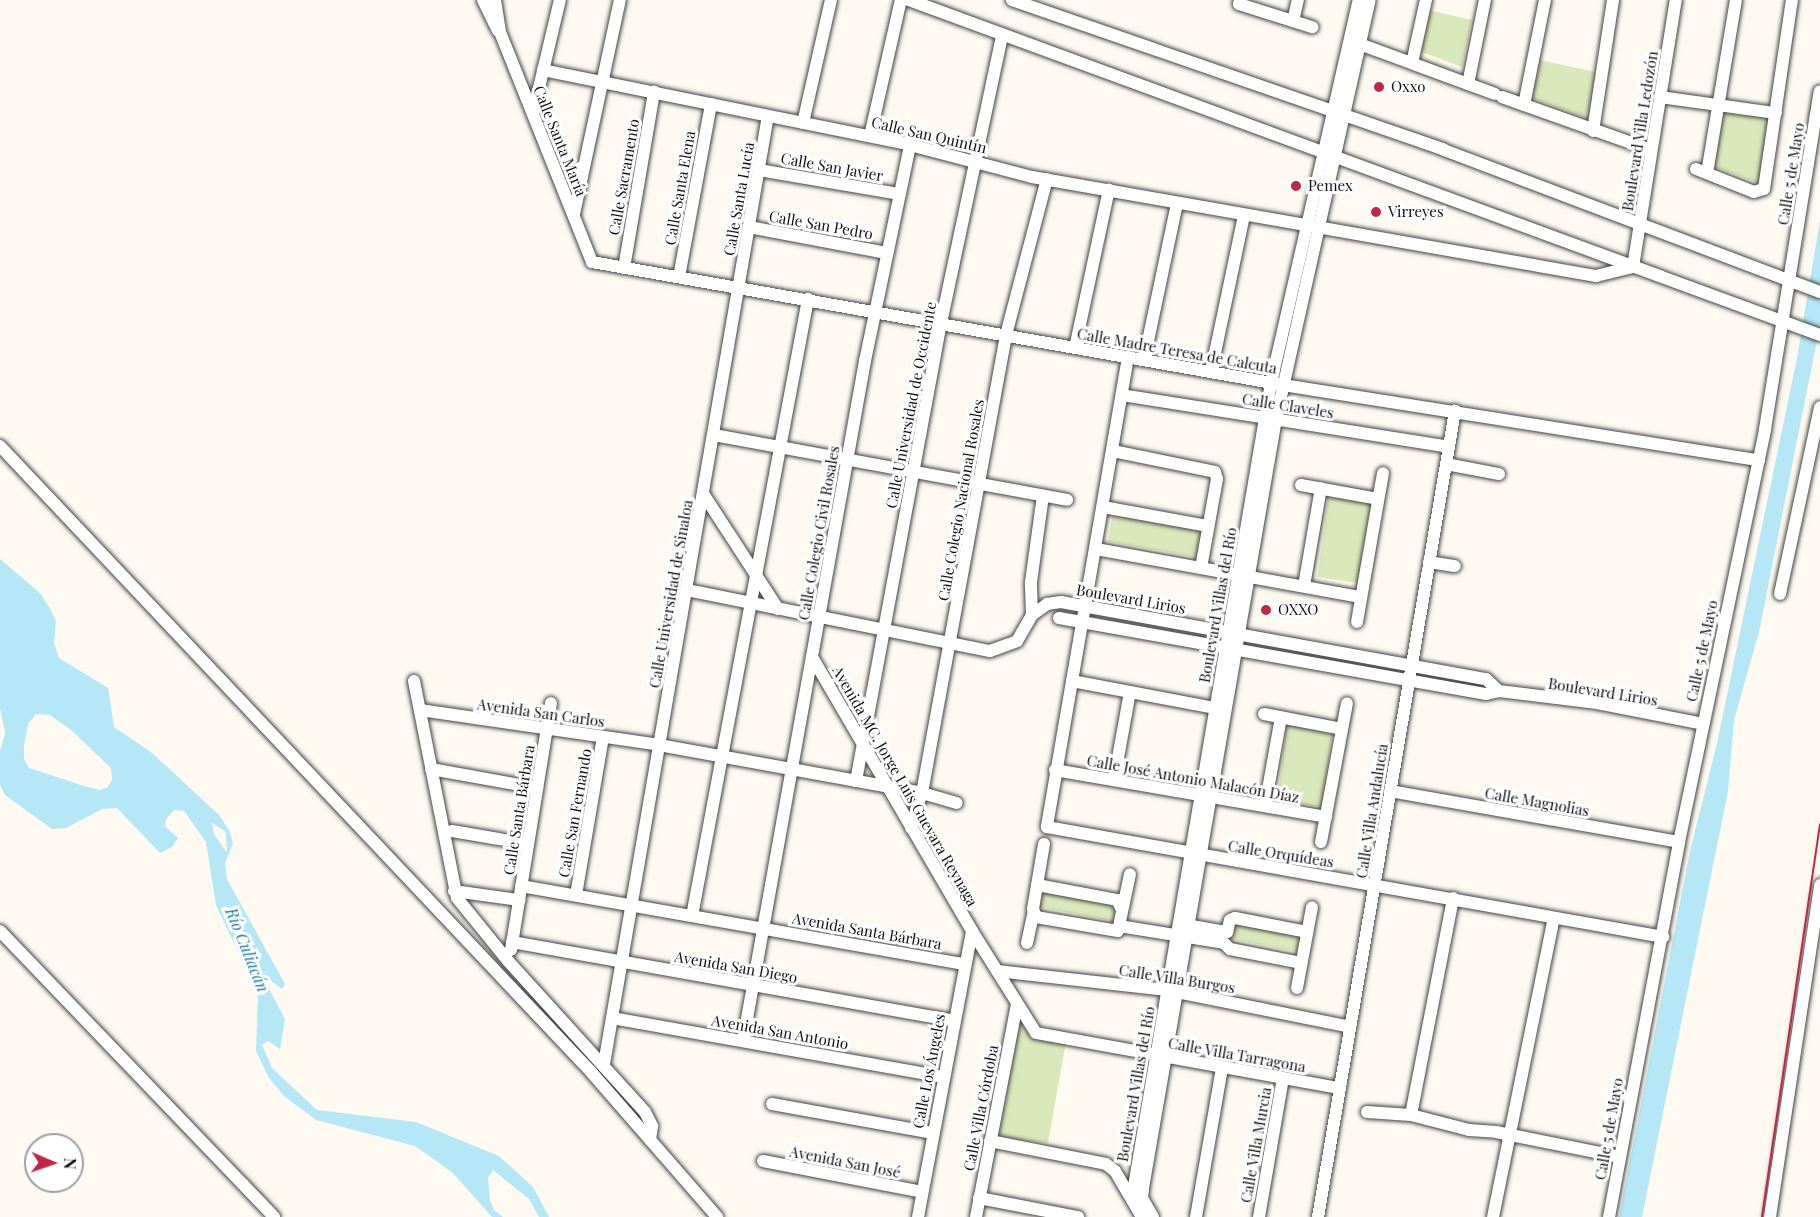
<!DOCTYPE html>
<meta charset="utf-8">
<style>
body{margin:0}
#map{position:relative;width:1820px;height:1217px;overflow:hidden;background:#fffaf1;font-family:"Playfair Display",serif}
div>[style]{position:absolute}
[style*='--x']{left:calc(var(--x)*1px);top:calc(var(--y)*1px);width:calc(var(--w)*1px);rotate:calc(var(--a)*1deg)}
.green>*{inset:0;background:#dae9bb;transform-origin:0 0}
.water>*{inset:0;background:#b6e7f6}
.roads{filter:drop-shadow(0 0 2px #424242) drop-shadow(0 0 2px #424242)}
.minor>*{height:12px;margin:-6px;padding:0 6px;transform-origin:6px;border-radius:6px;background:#fff}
.rail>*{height:2px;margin:-1px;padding:0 1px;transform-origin:1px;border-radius:1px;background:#be2845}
.dots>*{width:16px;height:16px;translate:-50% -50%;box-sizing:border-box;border:3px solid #fff;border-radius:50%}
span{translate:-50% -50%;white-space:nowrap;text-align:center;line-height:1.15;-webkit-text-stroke:6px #fff;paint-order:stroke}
.poi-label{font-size:15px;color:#0f0f0f}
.left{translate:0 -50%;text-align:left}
.street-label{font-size:15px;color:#0f0f0f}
.water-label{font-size:16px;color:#1979a0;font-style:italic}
.north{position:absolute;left:24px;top:1133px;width:60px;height:60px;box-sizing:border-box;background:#fff;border:2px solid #9f9f9f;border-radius:50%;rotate:92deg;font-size:16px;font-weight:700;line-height:24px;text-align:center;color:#0f0f0f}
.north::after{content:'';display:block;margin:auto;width:21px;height:27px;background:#be2845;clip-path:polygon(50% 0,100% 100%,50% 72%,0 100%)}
</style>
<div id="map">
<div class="green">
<i style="clip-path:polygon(1428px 10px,1472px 20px,1462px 67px,1419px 51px)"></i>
<i style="clip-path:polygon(1540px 60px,1596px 72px,1588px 119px,1531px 98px)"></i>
<i style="clip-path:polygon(1724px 109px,1771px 116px,1761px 184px,1715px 167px)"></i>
<i style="left:1329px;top:494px;width:42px;height:84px;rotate:8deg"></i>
<i style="left:1113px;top:512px;width:95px;height:30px;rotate:10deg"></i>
<i style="left:1287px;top:721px;width:46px;height:81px;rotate:7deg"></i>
<i style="left:1042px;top:889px;width:76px;height:18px;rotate:11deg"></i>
<i style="left:1233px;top:918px;width:70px;height:21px;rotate:11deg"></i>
<i style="clip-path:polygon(1020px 1021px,1029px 1035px,1066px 1042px,1048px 1143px,998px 1137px)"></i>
</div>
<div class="water">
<i style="clip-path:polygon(1820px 220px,1820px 325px,1759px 632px,1734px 720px,1728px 791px,1642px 1217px,1619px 1217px,1690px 851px,1717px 743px,1797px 358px)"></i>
<i style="clip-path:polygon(evenodd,0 559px,40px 593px,51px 610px,56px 621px,54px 643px,59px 658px,108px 688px,114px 727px,151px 752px,219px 815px,229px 830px,233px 843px,225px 863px,227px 879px,285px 984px,282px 989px,270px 980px,266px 983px,285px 1019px,280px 1049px,268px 1041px,262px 1045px,272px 1068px,317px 1110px,416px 1122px,499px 1156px,533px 1187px,549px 1217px,539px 1217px,529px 1199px,493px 1170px,488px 1178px,490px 1201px,494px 1210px,503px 1217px,492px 1217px,453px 1173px,415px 1146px,316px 1120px,284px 1096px,269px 1078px,256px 1051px,258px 994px,216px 905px,206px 842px,184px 811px,174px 810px,166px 819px,165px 826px,178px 838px,172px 847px,160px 853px,117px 808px,102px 809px,66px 828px,52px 829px,5px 795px,0 785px,0 751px,5px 733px,0 709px,0 559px,36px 714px,50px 715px,71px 730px,111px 768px,112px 780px,108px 787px,100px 790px,84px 786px,29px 768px,24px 759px,24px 746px,28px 724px,36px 714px,0 559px,212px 823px,226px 832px,227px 853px,214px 834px,212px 823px)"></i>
</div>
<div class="roads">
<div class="minor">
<i style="--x:483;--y:0;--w:34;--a:64"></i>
<i style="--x:495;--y:0;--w:32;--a:81"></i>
<i style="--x:500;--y:32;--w:248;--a:68.2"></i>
<i style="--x:592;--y:262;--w:702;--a:10.09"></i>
<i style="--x:1283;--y:385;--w:482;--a:9"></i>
<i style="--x:909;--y:0;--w:971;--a:20.19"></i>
<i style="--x:1012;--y:0;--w:457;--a:19.1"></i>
<i style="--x:1444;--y:150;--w:402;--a:20.7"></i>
<i style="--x:1240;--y:0;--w:4;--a:104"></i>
<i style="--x:1239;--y:4;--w:77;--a:17.5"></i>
<i style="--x:1293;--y:21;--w:22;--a:-77"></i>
<i style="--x:1354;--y:42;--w:150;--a:20.2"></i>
<i style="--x:1412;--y:63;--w:65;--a:-77.5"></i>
<i style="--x:543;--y:70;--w:375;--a:11.5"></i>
<i style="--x:910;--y:145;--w:126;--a:14.7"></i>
<i style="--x:1032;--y:177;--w:573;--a:9.96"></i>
<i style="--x:1596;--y:276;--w:38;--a:-14"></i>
<i style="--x:1633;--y:267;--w:270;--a:-80.9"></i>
<i style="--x:1468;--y:84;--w:86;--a:-78.6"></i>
<i style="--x:1502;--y:97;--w:158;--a:19.6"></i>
<i style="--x:1660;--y:97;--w:117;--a:7.9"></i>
<i style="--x:1524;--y:105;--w:107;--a:-78.7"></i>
<i style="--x:533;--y:113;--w:116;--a:-76.6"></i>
<i style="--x:803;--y:123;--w:126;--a:-77.2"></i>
<i style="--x:1593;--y:131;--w:133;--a:-81.3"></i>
<i style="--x:870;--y:136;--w:139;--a:-77.2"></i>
<i style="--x:1696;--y:169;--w:62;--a:21.6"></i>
<i style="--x:1754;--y:192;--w:10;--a:-17"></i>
<i style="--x:1764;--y:189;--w:191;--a:-81.6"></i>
<i style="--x:759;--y:170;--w:143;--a:9.7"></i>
<i style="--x:1707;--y:173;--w:175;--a:-80.5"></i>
<i style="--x:574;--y:214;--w:219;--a:-77.9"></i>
<i style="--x:749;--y:227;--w:140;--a:10.7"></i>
<i style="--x:624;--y:268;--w:179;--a:-80.3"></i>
<i style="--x:679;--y:277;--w:176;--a:-79.5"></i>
<i style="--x:1075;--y:348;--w:162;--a:-77.9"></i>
<i style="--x:1128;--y:357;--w:477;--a:99.8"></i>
<i style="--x:1047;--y:827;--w:626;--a:10.12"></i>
<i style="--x:1144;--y:360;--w:160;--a:-78.1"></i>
<i style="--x:1211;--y:372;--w:159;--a:-78.1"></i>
<i style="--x:1122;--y:395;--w:331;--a:9"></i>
<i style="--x:714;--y:435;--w:359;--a:10.4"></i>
<i style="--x:0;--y:446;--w:862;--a:46.64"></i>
<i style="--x:592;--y:1073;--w:191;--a:49"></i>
<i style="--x:1113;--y:451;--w:104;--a:11.6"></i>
<i style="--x:1215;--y:472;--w:7;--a:74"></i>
<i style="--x:1217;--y:479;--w:90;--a:100.2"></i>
<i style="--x:1446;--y:464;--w:54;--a:10.7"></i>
<i style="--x:1301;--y:485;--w:78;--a:10.3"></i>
<i style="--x:704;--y:495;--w:136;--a:57"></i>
<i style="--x:1103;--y:507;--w:107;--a:10.3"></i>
<i style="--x:1096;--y:549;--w:269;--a:10.3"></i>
<i style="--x:1429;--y:562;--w:26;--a:9"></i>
<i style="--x:1304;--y:586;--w:99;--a:-80.2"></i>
<i style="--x:687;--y:590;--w:309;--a:11.4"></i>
<i style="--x:990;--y:651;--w:29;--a:-20"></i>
<i style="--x:1017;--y:641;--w:30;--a:-60"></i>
<i style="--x:1032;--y:615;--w:19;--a:-36"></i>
<i style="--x:1047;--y:604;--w:14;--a:-8"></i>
<i style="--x:1061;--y:602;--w:432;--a:10.3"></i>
<i style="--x:1486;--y:679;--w:18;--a:43"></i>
<i style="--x:1780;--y:594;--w:191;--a:-77.9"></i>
<i style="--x:1032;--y:615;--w:33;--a:-92"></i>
<i style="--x:1031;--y:582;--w:87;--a:-82.1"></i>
<i style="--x:1059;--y:618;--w:434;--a:10.1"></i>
<i style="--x:1486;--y:694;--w:13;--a:-13"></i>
<i style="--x:1499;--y:691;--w:99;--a:7"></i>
<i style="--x:1597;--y:703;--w:108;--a:11.2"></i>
<i style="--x:1357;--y:622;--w:151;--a:-80.1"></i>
<i style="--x:812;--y:657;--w:317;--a:59.7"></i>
<i style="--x:972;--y:931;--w:120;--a:57.9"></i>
<i style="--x:1036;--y:1033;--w:309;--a:10.3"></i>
<i style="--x:414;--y:681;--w:221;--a:78.8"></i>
<i style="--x:457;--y:898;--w:82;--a:50.9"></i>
<i style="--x:509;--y:962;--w:202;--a:47.8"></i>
<i style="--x:645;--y:1112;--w:16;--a:63"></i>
<i style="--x:652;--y:1126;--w:14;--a:98"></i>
<i style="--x:1072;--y:681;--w:146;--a:10.7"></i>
<i style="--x:420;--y:710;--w:242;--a:8.3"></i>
<i style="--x:659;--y:745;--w:267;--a:10.3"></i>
<i style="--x:922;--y:793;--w:36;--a:16"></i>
<i style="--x:1264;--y:714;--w:79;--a:10.9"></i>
<i style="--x:431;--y:769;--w:108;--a:10.2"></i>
<i style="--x:1055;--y:770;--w:275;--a:9.8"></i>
<i style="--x:1114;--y:780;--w:89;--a:-79.7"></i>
<i style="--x:856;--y:781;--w:466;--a:-79.5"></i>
<i style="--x:941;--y:323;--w:294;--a:-78"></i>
<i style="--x:1390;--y:791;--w:293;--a:10"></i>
<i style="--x:1265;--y:806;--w:90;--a:-79.8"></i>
<i style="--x:911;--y:828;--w:37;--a:-73"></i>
<i style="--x:922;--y:793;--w:466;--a:-79.6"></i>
<i style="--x:1006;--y:335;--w:161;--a:-75.3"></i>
<i style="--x:452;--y:831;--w:77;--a:9.7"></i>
<i style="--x:1321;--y:842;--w:141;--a:-79.4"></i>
<i style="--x:1044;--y:844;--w:66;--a:99.6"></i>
<i style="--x:1033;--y:909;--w:9;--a:69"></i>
<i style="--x:1036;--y:917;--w:83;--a:9.7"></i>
<i style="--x:1118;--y:931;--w:58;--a:-78.1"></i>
<i style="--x:1037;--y:885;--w:81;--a:10.6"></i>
<i style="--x:1117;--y:900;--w:11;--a:63"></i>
<i style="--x:521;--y:886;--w:451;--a:10"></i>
<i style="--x:454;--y:891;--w:66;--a:7.9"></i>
<i style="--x:576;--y:895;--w:160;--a:-80.3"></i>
<i style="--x:692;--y:916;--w:628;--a:-79.35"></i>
<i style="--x:1180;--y:924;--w:48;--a:9.7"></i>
<i style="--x:1227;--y:932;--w:12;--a:-76"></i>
<i style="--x:1230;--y:920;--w:5;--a:-22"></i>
<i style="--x:1235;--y:918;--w:73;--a:11"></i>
<i style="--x:1119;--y:926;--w:106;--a:9.2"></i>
<i style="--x:1224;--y:943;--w:8;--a:45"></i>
<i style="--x:1230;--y:949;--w:72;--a:11.2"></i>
<i style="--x:0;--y:931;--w:396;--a:46.2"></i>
<i style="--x:512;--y:942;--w:449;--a:10.1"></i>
<i style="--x:1027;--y:943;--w:30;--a:-78"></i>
<i style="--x:511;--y:950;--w:250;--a:-80.8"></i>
<i style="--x:997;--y:971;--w:171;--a:6.4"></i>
<i style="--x:1167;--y:990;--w:187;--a:11.4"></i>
<i style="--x:1297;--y:988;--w:82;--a:-79.5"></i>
<i style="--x:612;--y:1018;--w:336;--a:10.1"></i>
<i style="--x:743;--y:1041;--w:691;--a:-79.83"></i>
<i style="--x:865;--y:361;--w:221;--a:-78.2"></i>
<i style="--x:604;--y:1064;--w:962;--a:-80.19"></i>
<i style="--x:772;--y:1104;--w:164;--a:10.2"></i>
<i style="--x:1367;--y:1112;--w:44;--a:3.9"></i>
<i style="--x:1411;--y:1115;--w:60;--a:14.5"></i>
<i style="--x:1469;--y:1130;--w:27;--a:4"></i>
<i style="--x:1496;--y:1132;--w:126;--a:11.4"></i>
<i style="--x:1411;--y:1115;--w:221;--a:-79"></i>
<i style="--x:990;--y:1141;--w:118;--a:11.2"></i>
<i style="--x:1106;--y:1164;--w:11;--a:38"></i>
<i style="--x:1115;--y:1171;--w:53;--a:59.6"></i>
<i style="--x:763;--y:1161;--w:162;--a:11"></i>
<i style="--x:979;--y:1198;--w:101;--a:10.9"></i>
<i style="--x:1132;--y:1198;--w:827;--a:-80.32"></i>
<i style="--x:1271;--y:383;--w:393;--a:-77.1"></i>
<i style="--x:918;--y:1217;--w:291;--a:-79.3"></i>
<i style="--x:976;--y:1217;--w:216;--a:-79.1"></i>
<i style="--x:1153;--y:1217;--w:22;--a:-120"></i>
<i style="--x:1142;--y:1198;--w:10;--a:-84"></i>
<i style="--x:1143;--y:1188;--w:780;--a:-80.19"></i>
<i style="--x:1276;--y:419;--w:429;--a:-77.4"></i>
<i style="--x:1196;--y:1217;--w:151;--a:-80.1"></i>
<i style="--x:1259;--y:1217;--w:141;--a:-80.2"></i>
<i style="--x:1318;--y:1217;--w:818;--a:-80.35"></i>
<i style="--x:1493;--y:1217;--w:305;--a:-78.5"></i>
<i style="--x:1609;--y:1217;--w:381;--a:-79.4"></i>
<i style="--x:1679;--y:842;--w:422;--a:-78.2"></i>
<i style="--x:1765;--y:429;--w:342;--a:-80.8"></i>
<i style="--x:1770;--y:1217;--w:336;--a:-81.4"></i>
</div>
</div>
<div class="rail">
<i style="--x:1762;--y:1217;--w:397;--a:-81.6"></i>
</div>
<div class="dots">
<i style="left:1379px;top:87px;background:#be2845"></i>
<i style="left:1296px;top:186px;background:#be2845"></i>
<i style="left:1376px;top:212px;background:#be2845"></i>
<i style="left:1266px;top:610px;background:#be2845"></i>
</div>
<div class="poi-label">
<span class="left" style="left:1391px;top:87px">Oxxo</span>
<span class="left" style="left:1308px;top:186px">Pemex</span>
<span class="left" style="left:1388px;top:212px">Virreyes</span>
<span class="left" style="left:1278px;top:610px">OXXO</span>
</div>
<div class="street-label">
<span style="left:1640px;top:131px;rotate:-81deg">Boulevard Villa Ledozón</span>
<span style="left:929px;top:135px;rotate:13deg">Calle San Quintín</span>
<span style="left:560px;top:141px;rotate:68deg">Calle Santa María</span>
<span style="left:832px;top:167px;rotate:10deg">Calle San Javier</span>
<span style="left:1791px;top:174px;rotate:-81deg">Calle 5 de Mayo</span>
<span style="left:624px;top:177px;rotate:-80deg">Calle Sacramento</span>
<span style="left:680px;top:188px;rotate:-80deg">Calle Santa Elena</span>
<span style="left:739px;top:199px;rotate:-80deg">Calle Santa Lucía</span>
<span style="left:821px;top:225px;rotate:10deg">Calle San Pedro</span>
<span style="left:1177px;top:351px;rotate:10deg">Calle Madre Teresa de Calcuta</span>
<span style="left:911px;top:405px;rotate:-79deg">Calle Universidad de Occidente</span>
<span style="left:1288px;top:406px;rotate:9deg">Calle Claveles</span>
<span style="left:961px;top:500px;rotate:-80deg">Calle Colegio Nacional Rosales</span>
<span style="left:819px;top:533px;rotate:-80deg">Calle Colegio Civil Rosales</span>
<span style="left:671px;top:594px;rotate:-80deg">Calle Universidad de Sinaloa</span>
<span style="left:1131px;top:599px;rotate:10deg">Boulevard Lirios</span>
<span style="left:1218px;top:605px;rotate:-80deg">Boulevard Villas del Río</span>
<span style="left:1702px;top:651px;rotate:-78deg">Calle 5 de Mayo</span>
<span style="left:1603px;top:692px;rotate:9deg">Boulevard Lirios</span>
<span style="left:541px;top:713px;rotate:8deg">Avenida San Carlos</span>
<span style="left:1193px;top:779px;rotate:10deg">Calle José Antonio Malacón Díaz</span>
<span style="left:905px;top:786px;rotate:60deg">Avenida MC. Jorge Luis Guevara Reynaga</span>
<span style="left:1537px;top:802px;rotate:10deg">Calle Magnolias</span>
<span style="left:519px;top:810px;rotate:-81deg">Calle Santa Bárbara</span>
<span style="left:1372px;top:811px;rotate:-81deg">Calle Villa Andalucía</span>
<span style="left:575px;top:813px;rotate:-80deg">Calle San Fernando</span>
<span style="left:1281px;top:854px;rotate:9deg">Calle Orquídeas</span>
<span style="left:867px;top:931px;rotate:10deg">Avenida Santa Bárbara</span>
<span style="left:736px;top:967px;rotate:10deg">Avenida San Diego</span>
<span style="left:1177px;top:979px;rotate:9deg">Calle Villa Burgos</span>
<span style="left:780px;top:1032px;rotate:10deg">Avenida San Antonio</span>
<span style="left:1237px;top:1055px;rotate:10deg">Calle Villa Tarragona</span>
<span style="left:929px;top:1071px;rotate:-79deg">Calle Los Ángeles</span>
<span style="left:1136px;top:1084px;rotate:-80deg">Boulevard Villas del Río</span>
<span style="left:981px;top:1108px;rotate:-79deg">Calle Villa Córdoba</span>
<span style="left:1609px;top:1129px;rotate:-80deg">Calle 5 de Mayo</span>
<span style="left:1256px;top:1145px;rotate:-80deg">Calle Villa Murcia</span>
<span style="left:845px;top:1162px;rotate:11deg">Avenida San José</span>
</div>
<div class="water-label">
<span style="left:247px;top:950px;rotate:68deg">Río Culiacán</span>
</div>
<div class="north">N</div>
</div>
